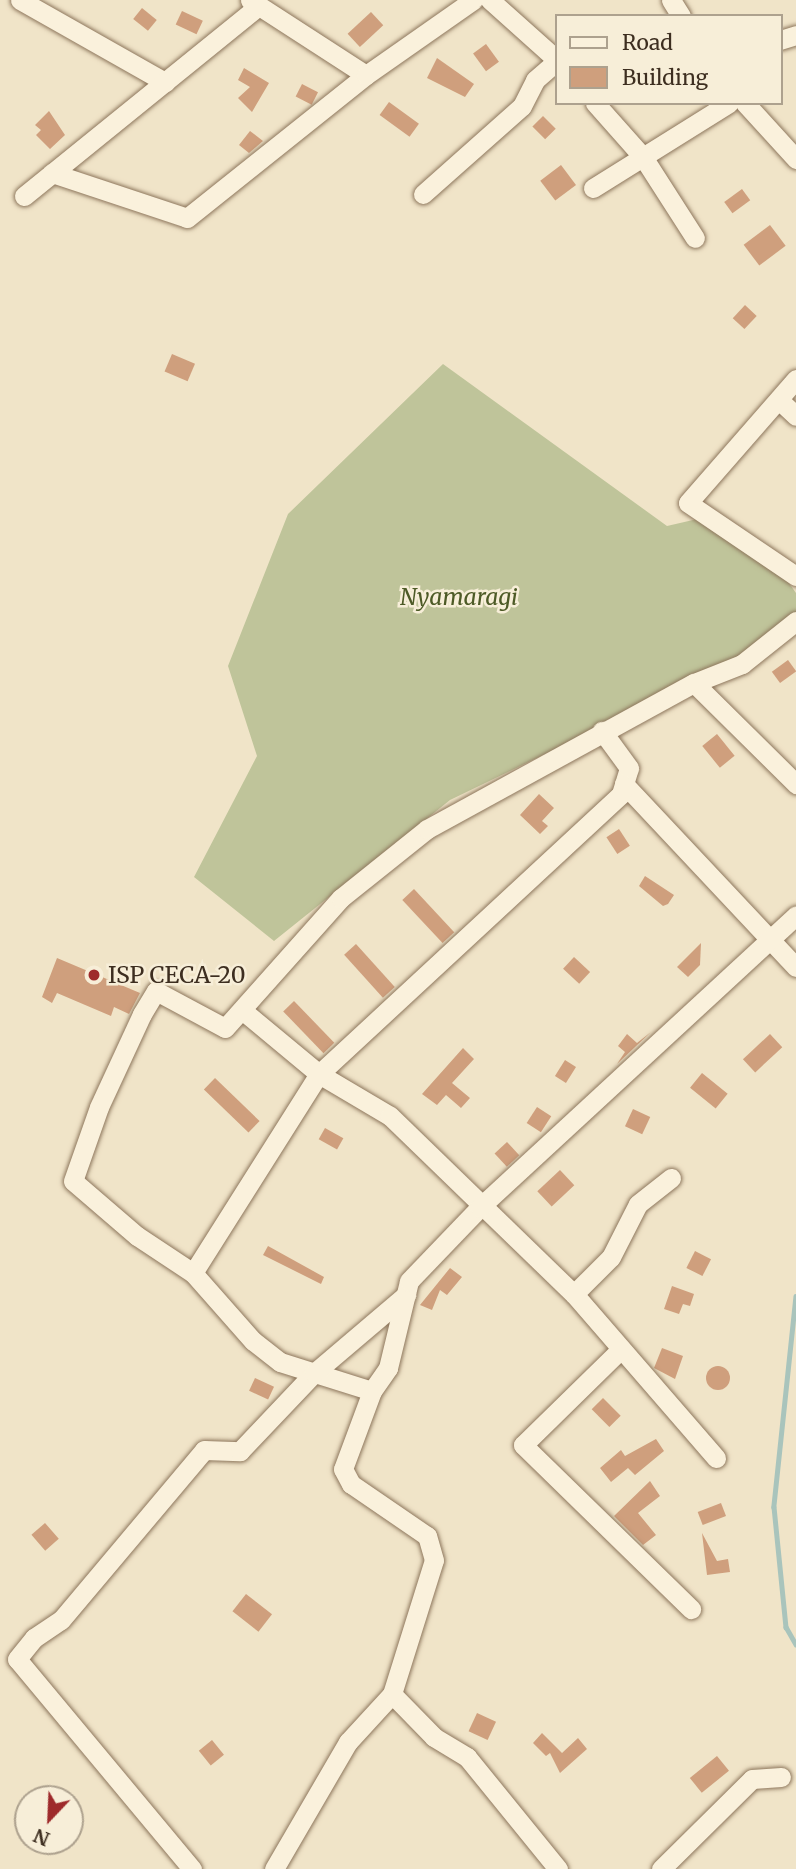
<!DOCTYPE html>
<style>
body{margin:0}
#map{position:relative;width:796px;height:1869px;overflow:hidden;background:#f0e4c8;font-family:Merriweather,serif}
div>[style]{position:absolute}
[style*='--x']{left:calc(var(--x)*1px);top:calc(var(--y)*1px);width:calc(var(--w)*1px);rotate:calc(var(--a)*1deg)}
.cemetery>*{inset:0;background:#bfc49a}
.stream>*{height:4.5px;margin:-2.25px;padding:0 2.25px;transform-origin:2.25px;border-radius:2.25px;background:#a9c4bc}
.building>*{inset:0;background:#cf9f7d;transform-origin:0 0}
.round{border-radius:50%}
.roads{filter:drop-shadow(0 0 2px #8d765c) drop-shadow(0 0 2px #8d765c)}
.minor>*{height:19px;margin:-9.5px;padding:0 9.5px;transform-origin:9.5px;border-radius:9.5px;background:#faf1dc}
.dots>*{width:19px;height:19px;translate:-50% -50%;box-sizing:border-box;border:4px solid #f7eed8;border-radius:50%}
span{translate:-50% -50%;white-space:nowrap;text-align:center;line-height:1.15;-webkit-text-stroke:5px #f7eed8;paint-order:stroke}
.park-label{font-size:23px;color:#4d5a26;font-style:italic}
.poi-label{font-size:23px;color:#3d2e20}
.left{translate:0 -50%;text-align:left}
.legend{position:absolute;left:555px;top:14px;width:228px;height:91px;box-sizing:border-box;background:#f7eed8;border:2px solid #ada18e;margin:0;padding:9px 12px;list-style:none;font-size:21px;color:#3d2e20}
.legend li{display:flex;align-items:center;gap:14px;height:35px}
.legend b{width:35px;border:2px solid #ada18e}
.north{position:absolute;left:14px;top:1785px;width:70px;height:70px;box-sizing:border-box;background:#f7eed8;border:2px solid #ada18e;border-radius:50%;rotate:203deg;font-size:19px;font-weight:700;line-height:28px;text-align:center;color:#3d2e20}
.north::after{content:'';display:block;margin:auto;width:24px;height:32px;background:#9e2a2b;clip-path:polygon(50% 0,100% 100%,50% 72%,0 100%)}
</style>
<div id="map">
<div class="cemetery">
<i style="clip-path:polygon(443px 364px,667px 526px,706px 517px,781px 572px,796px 593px,796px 612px,733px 663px,450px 800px,274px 941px,194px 877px,257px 756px,228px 666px,288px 514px)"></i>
</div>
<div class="stream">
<i style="--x:796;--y:1296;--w:212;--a:96"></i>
<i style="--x:774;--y:1507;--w:121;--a:84.3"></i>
<i style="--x:786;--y:1627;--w:20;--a:60"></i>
</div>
<div class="building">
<i style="left:142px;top:8px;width:19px;height:14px;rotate:39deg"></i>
<i style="left:182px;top:11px;width:23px;height:15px;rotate:25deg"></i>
<i style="left:371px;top:12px;width:18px;height:32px;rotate:47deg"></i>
<i style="left:486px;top:44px;width:22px;height:16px;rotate:54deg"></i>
<i style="clip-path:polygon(437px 58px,474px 84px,465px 97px,427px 78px)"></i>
<i style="clip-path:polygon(244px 68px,269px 83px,252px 112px,238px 98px,250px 87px,238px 80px)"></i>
<i style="left:302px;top:84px;width:18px;height:14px;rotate:27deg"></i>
<i style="left:389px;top:102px;width:37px;height:16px;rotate:36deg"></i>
<i style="clip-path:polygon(49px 111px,65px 135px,50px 149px,36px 135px,41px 130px,35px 125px)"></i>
<i style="left:543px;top:116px;width:18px;height:15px;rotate:45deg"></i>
<i style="clip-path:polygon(250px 131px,263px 141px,249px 153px,239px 145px)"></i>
<i style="left:561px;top:165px;width:25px;height:26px;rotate:53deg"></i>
<i style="left:742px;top:189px;width:14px;height:22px;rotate:54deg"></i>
<i style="left:770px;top:225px;width:26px;height:33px;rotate:53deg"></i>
<i style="left:745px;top:305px;width:16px;height:18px;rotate:43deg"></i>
<i style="left:172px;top:354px;width:25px;height:19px;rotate:23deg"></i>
<i style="left:788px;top:660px;width:14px;height:20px;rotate:54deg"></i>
<i style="left:717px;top:734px;width:28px;height:19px;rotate:51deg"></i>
<i style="clip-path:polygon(539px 794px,554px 808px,542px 821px,548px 826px,540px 834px,520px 815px)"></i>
<i style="left:619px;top:829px;width:20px;height:15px;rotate:57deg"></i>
<i style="clip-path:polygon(645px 876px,674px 895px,668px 904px,663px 906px,639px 886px)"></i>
<i style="left:414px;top:889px;width:59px;height:16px;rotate:47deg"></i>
<i style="clip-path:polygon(701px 943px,700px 965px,688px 977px,677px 967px)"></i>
<i style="left:356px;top:944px;width:58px;height:16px;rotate:48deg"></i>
<i style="left:574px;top:957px;width:22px;height:16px;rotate:43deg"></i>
<i style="clip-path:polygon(57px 958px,140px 993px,129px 1014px,114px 1007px,111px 1016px,57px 993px,52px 1003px,42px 997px)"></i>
<i style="left:294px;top:1001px;width:58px;height:15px;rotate:46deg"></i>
<i style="clip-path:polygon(651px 1032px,617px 1064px,625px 1052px,618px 1046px,627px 1034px,637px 1043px)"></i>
<i style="left:770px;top:1034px;width:18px;height:37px;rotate:47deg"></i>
<i style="clip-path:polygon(463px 1048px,474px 1059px,452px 1083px,470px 1098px,461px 1108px,446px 1095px,437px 1105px,422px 1094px)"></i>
<i style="left:565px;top:1060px;width:13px;height:19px;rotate:32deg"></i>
<i style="left:702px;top:1073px;width:33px;height:19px;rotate:39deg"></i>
<i style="left:215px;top:1078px;width:62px;height:16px;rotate:44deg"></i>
<i style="left:537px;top:1107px;width:17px;height:19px;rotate:33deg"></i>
<i style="left:633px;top:1109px;width:19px;height:19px;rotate:25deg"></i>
<i style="left:325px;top:1128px;width:21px;height:13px;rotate:29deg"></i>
<i style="left:507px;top:1142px;width:18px;height:17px;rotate:47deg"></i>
<i style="left:560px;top:1170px;width:21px;height:31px;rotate:47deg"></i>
<i style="clip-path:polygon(268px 1246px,324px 1277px,321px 1284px,263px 1255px)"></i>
<i style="left:695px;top:1251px;width:18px;height:19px;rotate:27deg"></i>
<i style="clip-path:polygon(450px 1268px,462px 1277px,447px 1295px,440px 1290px,432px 1310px,420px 1305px)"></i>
<i style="clip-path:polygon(672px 1286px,694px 1294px,690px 1306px,683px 1304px,679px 1314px,664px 1309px)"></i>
<i style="clip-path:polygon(662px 1348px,683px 1356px,675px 1379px,654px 1368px)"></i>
<i class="round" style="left:706px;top:1366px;width:24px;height:24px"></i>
<i style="left:255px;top:1378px;width:21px;height:14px;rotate:25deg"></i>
<i style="left:603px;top:1398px;width:25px;height:16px;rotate:45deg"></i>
<i style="clip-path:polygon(656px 1439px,664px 1451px,635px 1475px,628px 1468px,611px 1482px,600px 1468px,621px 1450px,625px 1456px)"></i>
<i style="clip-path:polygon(650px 1481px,660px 1496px,638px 1513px,656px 1535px,643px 1545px,614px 1516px)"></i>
<i style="left:721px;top:1503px;width:14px;height:25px;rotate:69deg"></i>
<i style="left:45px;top:1523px;width:21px;height:18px;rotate:49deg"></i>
<i style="clip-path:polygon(702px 1533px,717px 1561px,728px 1559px,730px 1572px,707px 1575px)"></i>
<i style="left:246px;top:1594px;width:33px;height:22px;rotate:38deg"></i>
<i style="left:477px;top:1713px;width:21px;height:20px;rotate:25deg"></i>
<i style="clip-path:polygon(542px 1733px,562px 1753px,578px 1738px,587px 1749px,560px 1773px,550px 1753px,546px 1756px,533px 1743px)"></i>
<i style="left:212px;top:1740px;width:19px;height:17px;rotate:51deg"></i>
<i style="left:717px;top:1756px;width:19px;height:35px;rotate:51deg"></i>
</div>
<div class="roads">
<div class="minor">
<i style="--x:20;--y:0;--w:167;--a:29.5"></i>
<i style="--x:250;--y:0;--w:138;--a:32.9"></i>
<i style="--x:490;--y:0;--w:89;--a:41.8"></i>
<i style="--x:671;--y:0;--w:19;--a:58"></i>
<i style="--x:780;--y:40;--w:17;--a:-17"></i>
<i style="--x:595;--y:103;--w:72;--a:48.4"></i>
<i style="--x:643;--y:157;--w:96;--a:57.3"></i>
<i style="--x:745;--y:103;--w:76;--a:47.7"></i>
<i style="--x:52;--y:173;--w:142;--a:18.4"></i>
<i style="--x:187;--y:218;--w:229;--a:-38.6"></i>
<i style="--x:366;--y:75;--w:131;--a:-35"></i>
<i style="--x:593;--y:188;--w:160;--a:-32"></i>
<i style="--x:423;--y:194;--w:132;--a:-41.6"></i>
<i style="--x:522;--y:106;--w:29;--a:-63"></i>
<i style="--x:535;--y:80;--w:28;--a:-41"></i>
<i style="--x:24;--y:196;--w:302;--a:-39"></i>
<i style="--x:796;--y:379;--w:164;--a:131.1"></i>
<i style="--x:688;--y:503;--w:130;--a:34.1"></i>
<i style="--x:779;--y:400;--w:23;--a:43"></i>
<i style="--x:694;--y:683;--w:144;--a:44.7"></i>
<i style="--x:624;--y:784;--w:251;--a:46.8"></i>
<i style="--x:242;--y:1010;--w:100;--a:39.7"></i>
<i style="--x:319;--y:1074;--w:82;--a:30.6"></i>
<i style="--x:390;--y:1116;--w:256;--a:44.1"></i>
<i style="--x:574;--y:1294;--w:217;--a:49.1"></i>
<i style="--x:193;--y:1273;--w:236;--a:-57.7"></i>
<i style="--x:319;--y:1074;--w:412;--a:-42.8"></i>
<i style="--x:621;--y:794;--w:27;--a:-73"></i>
<i style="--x:629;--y:768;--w:46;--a:-126.1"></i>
<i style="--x:574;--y:1294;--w:52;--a:-45"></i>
<i style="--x:611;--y:1257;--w:59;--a:-63"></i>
<i style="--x:638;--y:1204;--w:42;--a:-38.2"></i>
<i style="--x:621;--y:1349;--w:137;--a:135.6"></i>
<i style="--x:523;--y:1445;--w:235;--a:44.3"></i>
<i style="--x:372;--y:1391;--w:96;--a:-162.5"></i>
<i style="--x:280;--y:1362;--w:34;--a:-142"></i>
<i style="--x:253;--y:1341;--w:91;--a:-131.4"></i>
<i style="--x:193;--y:1273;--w:67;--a:-146.5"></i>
<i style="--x:137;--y:1236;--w:84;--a:-139.3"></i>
<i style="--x:73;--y:1181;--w:78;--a:-70.6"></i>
<i style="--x:99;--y:1107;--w:102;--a:-65.2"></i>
<i style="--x:142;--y:1014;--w:27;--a:-59"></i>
<i style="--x:156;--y:991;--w:78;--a:28.2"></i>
<i style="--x:225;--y:1028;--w:174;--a:-48.3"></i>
<i style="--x:341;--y:898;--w:110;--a:-38.7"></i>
<i style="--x:427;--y:829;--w:304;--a:-28.7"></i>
<i style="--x:694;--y:683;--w:52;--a:-21.6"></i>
<i style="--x:742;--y:664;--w:69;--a:-38.5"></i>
<i style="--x:192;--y:1869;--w:273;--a:-129.8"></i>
<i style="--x:17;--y:1659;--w:27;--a:-51"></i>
<i style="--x:34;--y:1638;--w:32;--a:-34"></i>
<i style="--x:61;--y:1620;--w:222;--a:-49.9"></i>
<i style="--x:204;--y:1450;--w:36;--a:2"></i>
<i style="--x:240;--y:1451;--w:108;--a:-46.5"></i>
<i style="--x:314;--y:1373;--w:121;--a:-40.3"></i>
<i style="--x:274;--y:1869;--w:147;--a:-59.8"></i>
<i style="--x:348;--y:1742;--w:65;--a:-47.5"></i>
<i style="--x:558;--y:1869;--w:144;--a:-129.1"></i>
<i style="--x:467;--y:1757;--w:39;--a:-149"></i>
<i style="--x:434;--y:1737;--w:60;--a:-134.3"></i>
<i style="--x:392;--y:1694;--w:140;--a:-72.6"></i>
<i style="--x:434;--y:1560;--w:25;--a:-106"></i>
<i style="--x:427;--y:1536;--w:92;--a:-145.6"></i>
<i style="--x:351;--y:1484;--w:17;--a:-118"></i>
<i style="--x:343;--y:1469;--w:83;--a:-69.6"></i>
<i style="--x:372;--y:1391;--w:28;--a:-55"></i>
<i style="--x:388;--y:1368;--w:89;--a:-76.4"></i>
<i style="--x:409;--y:1281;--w:103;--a:-46.2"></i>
<i style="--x:480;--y:1207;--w:430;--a:-42.7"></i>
<i style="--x:661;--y:1869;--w:128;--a:-44.7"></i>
<i style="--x:752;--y:1779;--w:29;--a:-4"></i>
</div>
</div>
<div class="dots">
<i style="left:94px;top:975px;background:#9e2a2b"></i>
</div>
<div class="park-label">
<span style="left:459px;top:597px">Nyamaragi</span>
</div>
<div class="poi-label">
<span class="left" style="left:108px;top:975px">ISP CECA-20</span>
</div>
<ul class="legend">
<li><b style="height:9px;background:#faf1dc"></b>Road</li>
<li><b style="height:19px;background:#cf9f7d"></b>Building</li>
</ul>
<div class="north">N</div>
</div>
